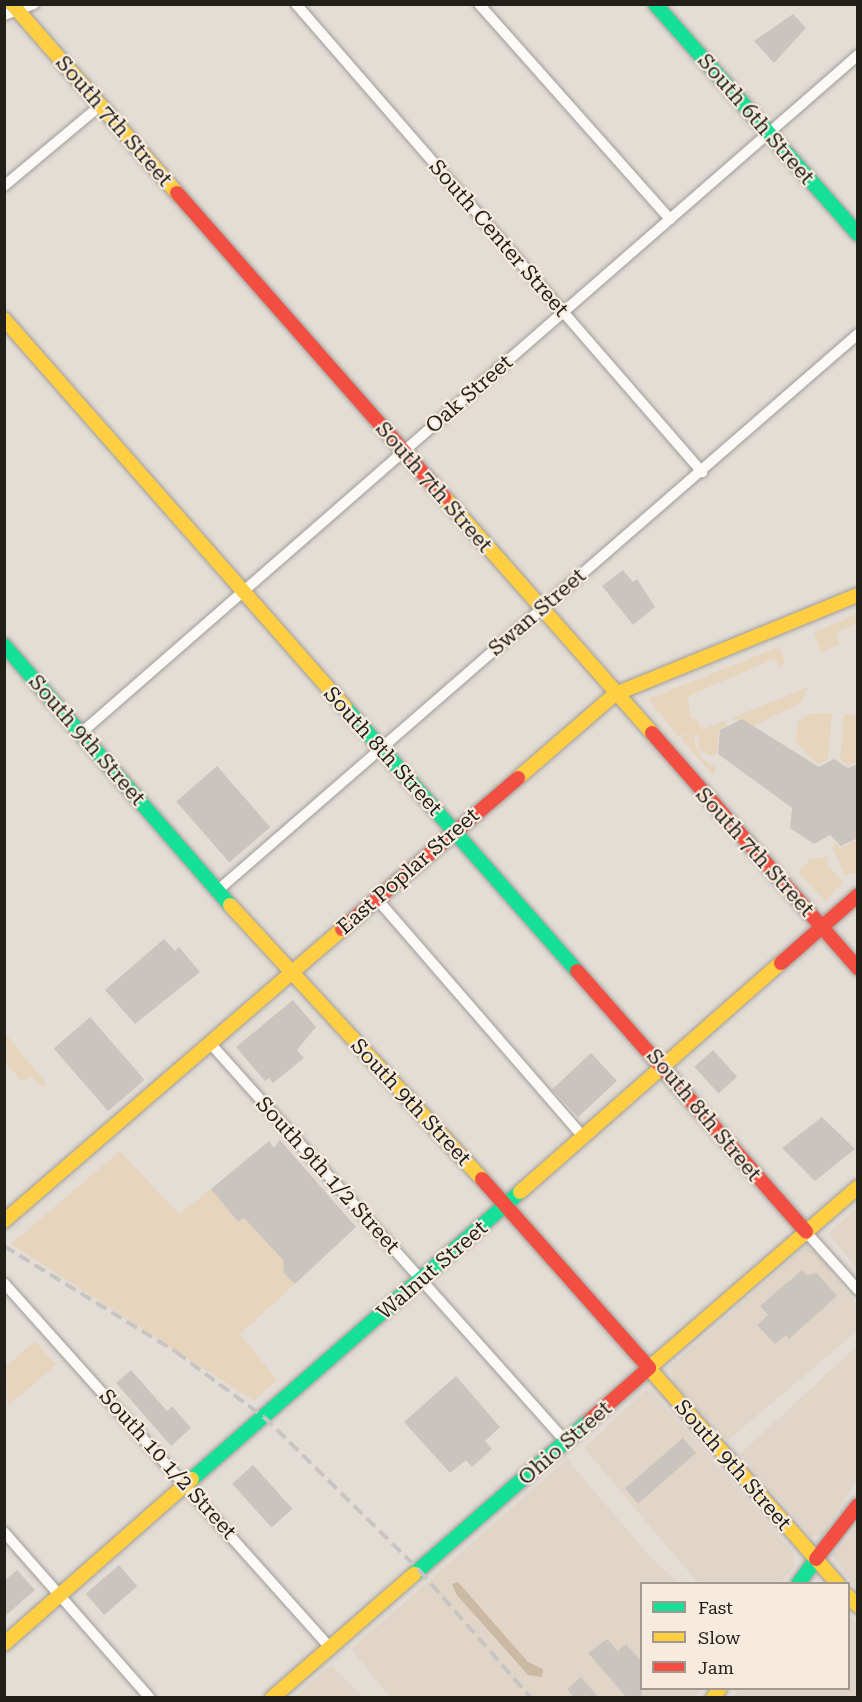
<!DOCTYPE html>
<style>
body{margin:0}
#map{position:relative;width:862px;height:1702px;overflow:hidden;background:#e3ddd6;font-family:"Roboto Serif",serif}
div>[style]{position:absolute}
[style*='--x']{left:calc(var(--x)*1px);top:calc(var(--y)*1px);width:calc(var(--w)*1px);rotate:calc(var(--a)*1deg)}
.built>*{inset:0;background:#e1d5c7}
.green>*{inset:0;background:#e7d4bd}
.forest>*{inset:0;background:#cbb9a3}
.building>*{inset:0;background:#cac4bf;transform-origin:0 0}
.roads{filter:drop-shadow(0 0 2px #a19c97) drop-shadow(0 0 2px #a19c97)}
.street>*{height:10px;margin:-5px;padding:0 5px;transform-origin:5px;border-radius:5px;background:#fbfaf9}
.fast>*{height:14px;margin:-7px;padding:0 7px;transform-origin:7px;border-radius:7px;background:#16e098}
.slow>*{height:14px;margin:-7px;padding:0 7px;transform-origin:7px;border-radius:7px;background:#ffcf43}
.jam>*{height:14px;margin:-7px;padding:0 7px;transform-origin:7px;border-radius:7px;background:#f24e42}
.rail>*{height:4px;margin-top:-2px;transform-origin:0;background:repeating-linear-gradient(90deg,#c7c5c3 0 12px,transparent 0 18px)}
span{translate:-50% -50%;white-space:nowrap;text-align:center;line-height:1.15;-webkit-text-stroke:4.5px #f6ebdd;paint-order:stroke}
.street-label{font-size:21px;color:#221e19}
.frame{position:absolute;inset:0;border:6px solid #221e19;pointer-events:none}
.legend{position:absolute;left:640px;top:1582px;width:210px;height:108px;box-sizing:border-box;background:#f6ebdd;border:2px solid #a1998f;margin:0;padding:8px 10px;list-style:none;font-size:18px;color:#221e19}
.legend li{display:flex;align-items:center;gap:12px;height:30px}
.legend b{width:30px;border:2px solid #a1998f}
</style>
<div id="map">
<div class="built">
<i style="clip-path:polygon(857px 1207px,857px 1269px,828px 1233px)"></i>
<i style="clip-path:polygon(807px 1246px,828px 1264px,829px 1272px,857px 1304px,857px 1331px,727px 1441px,673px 1381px,671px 1366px)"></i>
<i style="clip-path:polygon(857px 1346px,857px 1480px,823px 1534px,812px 1537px,740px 1454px)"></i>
<i style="clip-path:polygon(646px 1390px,651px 1391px,793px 1552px,794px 1566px,781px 1583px,698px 1583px,584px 1448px)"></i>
<i style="clip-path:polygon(567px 1459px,651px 1558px,679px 1583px,642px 1584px,642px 1688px,702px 1689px,695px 1698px,390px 1697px,351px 1649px)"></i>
<i style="clip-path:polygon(857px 1527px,858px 1527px,857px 1589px,833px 1556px)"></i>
<i style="clip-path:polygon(849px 1614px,857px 1624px,857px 1697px,732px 1698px,739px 1689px,848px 1688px)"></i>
<i style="clip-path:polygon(331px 1665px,363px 1697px,294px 1697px)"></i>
</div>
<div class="green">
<i style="clip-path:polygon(857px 614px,857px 624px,836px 632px,839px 644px,821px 652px,814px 632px)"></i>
<i style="clip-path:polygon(779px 647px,785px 661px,781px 667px,774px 659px,688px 696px,691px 719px,696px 718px,702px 730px,725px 720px,727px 726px,719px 730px,717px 753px,711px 756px,699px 750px,698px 735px,694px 736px,695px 746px,703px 759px,716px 768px,714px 776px,681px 739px,685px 734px,678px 736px,648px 699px)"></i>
<i style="clip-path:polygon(808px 687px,801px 703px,753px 726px,732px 718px)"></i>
<i style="clip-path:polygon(832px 713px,828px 760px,817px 764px,796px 742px,797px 722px,809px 714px)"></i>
<i style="clip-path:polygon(844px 714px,857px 715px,857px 762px,848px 766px,840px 759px)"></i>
<i style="clip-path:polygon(857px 840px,857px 872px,845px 875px,832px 847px,836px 843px,841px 848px)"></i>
<i style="clip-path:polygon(828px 857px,827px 865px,843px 882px,825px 901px,798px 872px,810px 859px)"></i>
<i style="clip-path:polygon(4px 1033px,5px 1033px,47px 1085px,42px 1087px,30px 1076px,22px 1082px,5px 1062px)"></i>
<i style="clip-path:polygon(120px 1151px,179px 1214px,211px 1189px,238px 1222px,244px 1218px,283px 1260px,284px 1273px,295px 1284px,240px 1334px,277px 1380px,254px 1401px,11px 1244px)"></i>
<i style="clip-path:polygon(35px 1341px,56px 1365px,8px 1406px,5px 1367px)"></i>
</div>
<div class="forest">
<i style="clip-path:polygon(458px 1582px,528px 1662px,543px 1669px,542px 1677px,528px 1675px,456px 1594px,452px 1584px)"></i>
</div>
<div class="building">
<i style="clip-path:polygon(793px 14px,806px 28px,774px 63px,754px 41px)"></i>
<i style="clip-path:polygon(623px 570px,633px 582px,637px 579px,655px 607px,633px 625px,602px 586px)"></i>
<i style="clip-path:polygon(742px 719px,819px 767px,834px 759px,848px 768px,858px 764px,858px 838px,841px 846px,830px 835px,814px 844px,790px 828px,792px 808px,718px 754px,720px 730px)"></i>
<i style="left:217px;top:766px;width:81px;height:54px;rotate:49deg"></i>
<i style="clip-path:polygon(164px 939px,175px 951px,179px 947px,200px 972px,135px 1024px,105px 990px)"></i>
<i style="clip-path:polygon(293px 1000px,316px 1027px,297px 1050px,304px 1058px,273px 1083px,269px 1078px,265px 1081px,236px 1047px)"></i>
<i style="left:90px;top:1017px;width:83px;height:48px;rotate:49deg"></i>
<i style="left:713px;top:1050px;width:36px;height:25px;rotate:48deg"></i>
<i style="left:591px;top:1053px;width:38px;height:53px;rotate:47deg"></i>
<i style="clip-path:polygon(822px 1117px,855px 1149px,815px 1181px,782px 1148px)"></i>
<i style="clip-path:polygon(280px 1140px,356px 1227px,295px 1284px,284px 1273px,283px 1260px,244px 1218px,238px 1222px,211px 1189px,269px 1141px,274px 1148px)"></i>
<i style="clip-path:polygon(802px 1270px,806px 1275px,817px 1273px,837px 1296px,789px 1339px,786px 1335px,775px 1344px,757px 1325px,768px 1315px,760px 1306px)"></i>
<i style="clip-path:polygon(131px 1370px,167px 1411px,172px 1406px,191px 1428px,171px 1446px,116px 1383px)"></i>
<i style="clip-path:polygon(456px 1376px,500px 1427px,485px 1441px,492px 1449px,472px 1467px,466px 1460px,450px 1473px,404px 1422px)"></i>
<i style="left:683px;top:1438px;width:20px;height:77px;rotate:49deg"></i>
<i style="left:253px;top:1465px;width:59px;height:28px;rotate:48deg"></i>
<i style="left:119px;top:1565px;width:28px;height:44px;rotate:49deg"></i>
<i style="clip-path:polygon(17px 1570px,35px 1590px,4px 1617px,4px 1581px)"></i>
<i style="clip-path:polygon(607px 1639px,618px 1651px,626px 1644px,642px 1662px,642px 1698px,627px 1698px,588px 1653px)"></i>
<i style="clip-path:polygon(581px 1677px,599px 1698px,574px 1698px,567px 1689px)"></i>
</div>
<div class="roads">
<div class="street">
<i style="--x:296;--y:4;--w:620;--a:49.06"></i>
<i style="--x:479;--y:4;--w:288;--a:48.4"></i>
<i style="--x:4;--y:15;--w:32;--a:-20"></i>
<i style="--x:4;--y:186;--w:126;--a:-39.9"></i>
<i style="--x:81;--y:733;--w:1031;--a:-41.11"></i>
<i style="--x:217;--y:891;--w:849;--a:-40.99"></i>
<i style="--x:377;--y:899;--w:316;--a:49.1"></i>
<i style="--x:210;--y:1043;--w:535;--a:48.26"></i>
<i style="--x:806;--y:1232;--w:78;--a:48.1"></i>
<i style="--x:4;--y:1283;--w:489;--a:48.2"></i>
<i style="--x:4;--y:1532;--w:221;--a:48.7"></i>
</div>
<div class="fast">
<i style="--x:655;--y:4;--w:307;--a:48.6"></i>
<i style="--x:4;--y:645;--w:344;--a:49"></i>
<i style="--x:345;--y:707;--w:351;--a:48.7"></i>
<i style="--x:192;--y:1479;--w:436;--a:-41.2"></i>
<i style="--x:414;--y:1574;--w:234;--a:-41.2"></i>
<i style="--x:798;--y:1584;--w:31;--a:-54"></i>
</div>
<div class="slow">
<i style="--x:12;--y:4;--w:251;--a:48.9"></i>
<i style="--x:4;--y:319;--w:517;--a:48.69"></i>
<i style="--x:444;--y:497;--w:315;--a:48.6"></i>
<i style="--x:518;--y:778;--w:128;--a:-40.9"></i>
<i style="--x:615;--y:694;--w:262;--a:-22.2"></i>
<i style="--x:230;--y:905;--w:372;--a:47.4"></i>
<i style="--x:520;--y:1192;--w:347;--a:-41.3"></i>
<i style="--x:4;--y:1221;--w:447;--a:-40.8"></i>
<i style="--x:838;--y:1584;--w:287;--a:-131.2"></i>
<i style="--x:649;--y:1368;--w:276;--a:-40.9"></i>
<i style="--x:848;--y:1596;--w:14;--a:45"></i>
<i style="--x:4;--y:1644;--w:250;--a:-41.3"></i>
<i style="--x:272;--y:1698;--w:189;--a:-41.1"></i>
<i style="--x:713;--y:1698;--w:12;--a:-55"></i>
</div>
<div class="jam">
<i style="--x:177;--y:193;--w:405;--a:48.7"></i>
<i style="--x:652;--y:733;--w:313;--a:48.8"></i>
<i style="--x:342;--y:929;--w:232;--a:-40.6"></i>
<i style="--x:781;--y:963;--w:103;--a:-41.4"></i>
<i style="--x:577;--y:971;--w:347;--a:48.7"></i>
<i style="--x:482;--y:1179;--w:252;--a:48.5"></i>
<i style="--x:649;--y:1368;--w:79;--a:138.6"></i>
<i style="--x:816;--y:1559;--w:68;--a:-52.1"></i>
</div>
</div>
<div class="rail">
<i style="--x:4;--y:1246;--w:202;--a:31.6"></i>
<i style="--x:176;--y:1352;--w:109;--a:36.5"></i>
<i style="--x:264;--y:1417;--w:218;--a:44.6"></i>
<i style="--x:419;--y:1570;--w:170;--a:48.8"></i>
</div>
<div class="street-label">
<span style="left:756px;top:119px;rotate:49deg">South 6th Street</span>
<span style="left:114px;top:121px;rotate:49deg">South 7th Street</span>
<span style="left:499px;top:238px;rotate:49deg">South Center Street</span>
<span style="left:469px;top:394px;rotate:-41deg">Oak Street</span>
<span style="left:434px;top:487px;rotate:49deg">South 7th Street</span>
<span style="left:537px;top:612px;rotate:-41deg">Swan Street</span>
<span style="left:87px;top:740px;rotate:49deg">South 9th Street</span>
<span style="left:383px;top:751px;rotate:48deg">South 8th Street</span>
<span style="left:755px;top:852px;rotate:48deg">South 7th Street</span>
<span style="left:408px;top:871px;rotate:-41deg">East Poplar Street</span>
<span style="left:411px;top:1102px;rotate:47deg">South 9th Street</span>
<span style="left:704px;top:1115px;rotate:50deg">South 8th Street</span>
<span style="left:328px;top:1175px;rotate:48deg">South 9th 1/2 Street</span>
<span style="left:432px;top:1270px;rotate:-41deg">Walnut Street</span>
<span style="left:565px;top:1443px;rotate:-41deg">Ohio Street</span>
<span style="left:168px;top:1464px;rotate:48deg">South 10 1/2 Street</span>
<span style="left:733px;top:1465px;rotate:49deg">South 9th Street</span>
</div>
<div class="frame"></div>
<ul class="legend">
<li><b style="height:8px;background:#16e098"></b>Fast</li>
<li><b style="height:8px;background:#ffcf43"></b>Slow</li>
<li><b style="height:8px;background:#f24e42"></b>Jam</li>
</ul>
</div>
